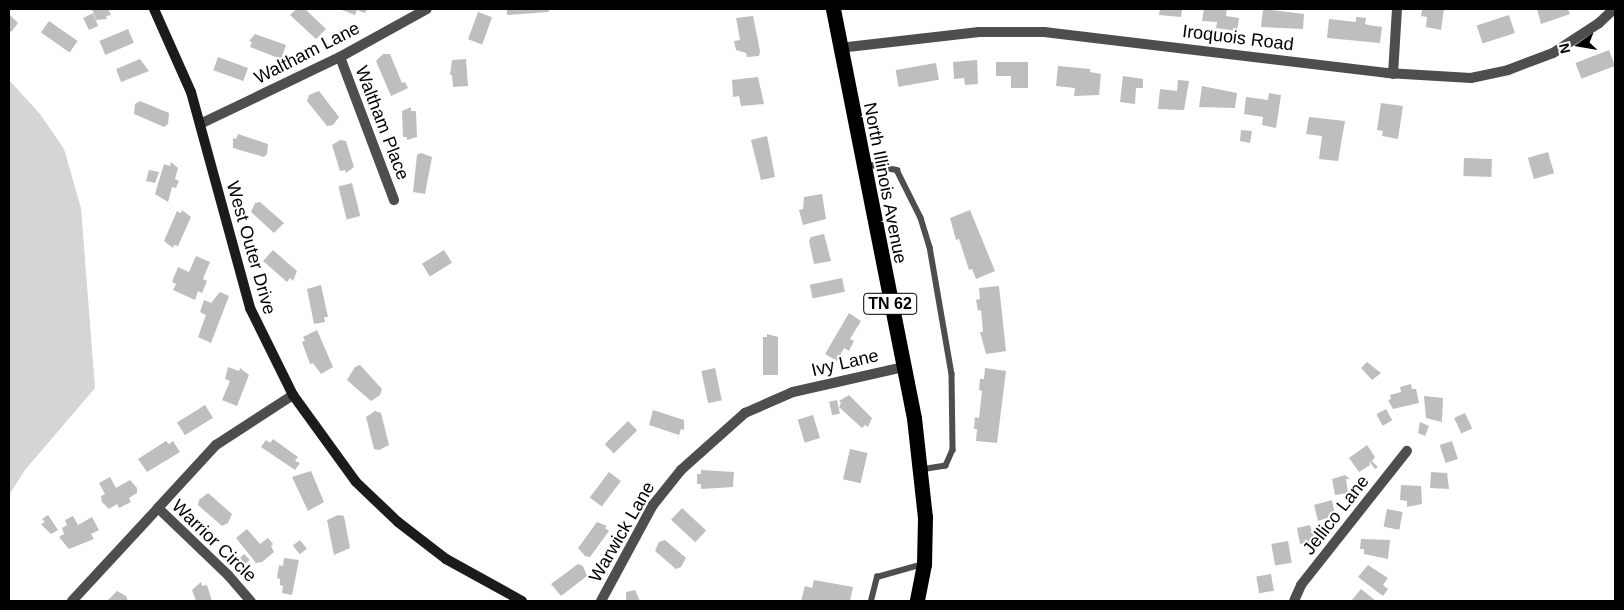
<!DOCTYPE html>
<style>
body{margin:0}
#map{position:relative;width:1624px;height:610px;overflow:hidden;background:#fff;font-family:Helvetica,sans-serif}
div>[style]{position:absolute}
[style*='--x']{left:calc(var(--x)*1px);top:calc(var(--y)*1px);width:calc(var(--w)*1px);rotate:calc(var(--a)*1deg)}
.green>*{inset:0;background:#d5d5d5}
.building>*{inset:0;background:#bebebe;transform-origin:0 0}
.lane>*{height:5.5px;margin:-2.75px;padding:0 2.75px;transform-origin:2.75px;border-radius:2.75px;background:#4e4e4e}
.street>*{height:10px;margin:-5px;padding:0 5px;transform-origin:5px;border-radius:5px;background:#4e4e4e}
.secondary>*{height:10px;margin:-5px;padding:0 5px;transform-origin:5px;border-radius:5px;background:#1b1b1b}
.highway>*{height:15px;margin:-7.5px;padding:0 7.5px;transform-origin:7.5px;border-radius:7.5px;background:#000}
span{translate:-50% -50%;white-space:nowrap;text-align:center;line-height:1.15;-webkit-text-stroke:4px #fff;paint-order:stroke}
.shield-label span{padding:1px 4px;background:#fff;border:1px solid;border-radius:4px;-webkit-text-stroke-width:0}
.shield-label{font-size:16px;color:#000;font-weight:700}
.street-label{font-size:18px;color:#000}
.frame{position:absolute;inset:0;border:10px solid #000;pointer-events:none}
.north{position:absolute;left:1554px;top:20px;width:50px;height:50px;-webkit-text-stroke:4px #fff;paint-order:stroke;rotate:257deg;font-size:14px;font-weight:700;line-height:20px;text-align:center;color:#000}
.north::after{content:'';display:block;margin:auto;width:18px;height:22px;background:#000;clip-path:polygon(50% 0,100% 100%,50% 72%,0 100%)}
</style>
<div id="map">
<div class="green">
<i style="clip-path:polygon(9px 80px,40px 114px,64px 149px,81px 208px,95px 388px,25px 470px,9px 495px)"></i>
</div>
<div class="building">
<i style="clip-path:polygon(92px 9px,108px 9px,111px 15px,106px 16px,107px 19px,96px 20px)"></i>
<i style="clip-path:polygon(296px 9px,305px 9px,326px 29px,316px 39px,290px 15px)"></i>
<i style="clip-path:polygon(339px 9px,367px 9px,365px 13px,357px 10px,355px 15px)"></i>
<i style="clip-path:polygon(507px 9px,548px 9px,549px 12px,507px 15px)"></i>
<i style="clip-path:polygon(1160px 9px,1182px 9px,1181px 17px,1159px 15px)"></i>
<i style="clip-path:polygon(1204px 9px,1227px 9px,1226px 16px,1239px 18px,1237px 31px,1216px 28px,1217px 22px,1202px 21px)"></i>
<i style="clip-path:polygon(1263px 9px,1304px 14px,1303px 29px,1261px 27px)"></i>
<i style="clip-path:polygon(1428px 9px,1444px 9px,1441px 30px,1426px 27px,1427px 17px,1421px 16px,1422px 10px)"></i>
<i style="clip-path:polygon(1537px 9px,1568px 9px,1570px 14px,1541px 24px)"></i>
<i style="left:478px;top:12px;width:15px;height:29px;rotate:20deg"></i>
<i style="clip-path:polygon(93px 13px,98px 26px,89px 30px,83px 18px)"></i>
<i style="clip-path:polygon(9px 14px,18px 23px,12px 31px,9px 32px)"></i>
<i style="left:1509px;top:15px;width:19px;height:34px;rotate:72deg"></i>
<i style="clip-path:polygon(753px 16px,760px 51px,759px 56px,747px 57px,746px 53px,736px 50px,734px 41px,740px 40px,736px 18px)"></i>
<i style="clip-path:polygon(1356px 17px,1366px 18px,1365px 24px,1368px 25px,1382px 27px,1380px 43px,1327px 38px,1329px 19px,1356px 22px)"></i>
<i style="left:49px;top:21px;width:35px;height:14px;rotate:35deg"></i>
<i style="left:128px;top:29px;width:15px;height:31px;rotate:67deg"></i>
<i style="clip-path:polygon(255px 34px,286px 45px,281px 59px,250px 47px,252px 42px,249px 41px)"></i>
<i style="left:1609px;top:50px;width:17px;height:36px;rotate:69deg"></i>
<i style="clip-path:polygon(383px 54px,390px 54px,402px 83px,405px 82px,408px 88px,391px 96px,376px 61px)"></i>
<i style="left:218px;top:57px;width:32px;height:14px;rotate:20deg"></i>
<i style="clip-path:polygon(140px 59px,149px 71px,121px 82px,116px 69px)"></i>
<i style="clip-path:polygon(466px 59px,468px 86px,453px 87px,452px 75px,450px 75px,452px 60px)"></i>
<i style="clip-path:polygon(977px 60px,978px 84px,965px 85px,964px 78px,954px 79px,953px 62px)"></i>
<i style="clip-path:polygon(996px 62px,1028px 62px,1028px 88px,1011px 88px,1011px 76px,996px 76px)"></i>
<i style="left:936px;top:63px;width:17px;height:41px;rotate:80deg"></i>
<i style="clip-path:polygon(1058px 66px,1090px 69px,1090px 72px,1101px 74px,1099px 95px,1074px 96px,1075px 88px,1056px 86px)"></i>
<i style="clip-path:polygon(1123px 76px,1143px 79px,1143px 88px,1136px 88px,1135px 104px,1120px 102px)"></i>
<i style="clip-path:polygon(758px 77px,764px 104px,741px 106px,739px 96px,733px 97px,732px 80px)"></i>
<i style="clip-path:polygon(1178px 80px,1189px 81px,1184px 110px,1158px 109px,1160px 89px,1177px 91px)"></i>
<i style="clip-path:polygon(1202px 86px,1237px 93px,1235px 108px,1199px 107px)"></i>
<i style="clip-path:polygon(319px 91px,339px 117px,333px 125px,327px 126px,307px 101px,309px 95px)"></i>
<i style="clip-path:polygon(1269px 93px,1281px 95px,1276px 128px,1262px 125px,1263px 117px,1244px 114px,1246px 97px,1268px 100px)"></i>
<i style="clip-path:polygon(140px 101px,169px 113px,168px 124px,164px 127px,134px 114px,135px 104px)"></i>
<i style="clip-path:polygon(1381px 103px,1403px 106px,1398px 139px,1382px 136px,1383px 131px,1377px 130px)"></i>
<i style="clip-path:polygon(411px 107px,411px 111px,416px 111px,417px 137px,407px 140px,407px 137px,403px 137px,402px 111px)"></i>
<i style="clip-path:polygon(1309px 117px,1345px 121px,1338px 161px,1319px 159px,1322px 136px,1306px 134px)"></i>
<i style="clip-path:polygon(1241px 130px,1252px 131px,1250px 143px,1240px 141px)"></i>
<i style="clip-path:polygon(238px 134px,268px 144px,267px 154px,264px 157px,233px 148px,233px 138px,236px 139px)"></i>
<i style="clip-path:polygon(767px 136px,775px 177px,761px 180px,751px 140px)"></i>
<i style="clip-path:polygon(340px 140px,346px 141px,354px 167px,346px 173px,345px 170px,340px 171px,332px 145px)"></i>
<i style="left:1548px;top:152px;width:22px;height:21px;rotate:74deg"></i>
<i style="clip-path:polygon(421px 153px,432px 157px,425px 194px,413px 192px,417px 155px)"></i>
<i style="left:1464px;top:158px;width:28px;height:18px;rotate:2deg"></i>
<i style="clip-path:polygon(171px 162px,178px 168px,175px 179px,179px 181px,176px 188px,172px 187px,168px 202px,155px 194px,164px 164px,170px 166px)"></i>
<i style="clip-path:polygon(149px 170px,159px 172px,155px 183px,146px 181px)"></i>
<i style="left:352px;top:183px;width:34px;height:14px;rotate:76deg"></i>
<i style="clip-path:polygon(822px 194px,826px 219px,803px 225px,799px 210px,803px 209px,804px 197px)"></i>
<i style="clip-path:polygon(260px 202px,284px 223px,274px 233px,251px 212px,255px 203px)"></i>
<i style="clip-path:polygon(182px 210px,191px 217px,178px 246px,174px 245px,173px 248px,164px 241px,177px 211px,181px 213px)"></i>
<i style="clip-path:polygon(970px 210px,995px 271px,976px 279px,972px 269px,969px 270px,959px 239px,956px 240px,950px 218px)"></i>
<i style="clip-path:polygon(824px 234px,831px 261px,814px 264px,809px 241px,811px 237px)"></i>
<i style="clip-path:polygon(273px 250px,297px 271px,293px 281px,290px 278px,287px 282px,263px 261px)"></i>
<i style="left:444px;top:250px;width:15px;height:26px;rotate:58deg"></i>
<i style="clip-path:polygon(196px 256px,210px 262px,203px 279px,207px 281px,202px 293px,198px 291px,195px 300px,173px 290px,176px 284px,172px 282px,178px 267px,189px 272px)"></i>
<i style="left:842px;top:278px;width:14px;height:33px;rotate:78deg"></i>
<i style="clip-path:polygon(321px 285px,328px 317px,324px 317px,325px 322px,314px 324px,307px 289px)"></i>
<i style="clip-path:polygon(999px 286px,1006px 351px,986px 354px,980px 332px,983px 332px,981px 310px,978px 311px,976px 300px,980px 299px,979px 288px)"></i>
<i style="clip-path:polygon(220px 292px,229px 296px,211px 343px,198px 337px,206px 315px,200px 312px,204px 300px,211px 303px)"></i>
<i style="clip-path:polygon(849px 313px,861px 321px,850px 339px,854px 341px,849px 351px,844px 348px,837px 361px,825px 354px)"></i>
<i style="clip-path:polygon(317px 330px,333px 367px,321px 374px,313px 363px,310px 364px,302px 342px,305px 341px,303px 337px)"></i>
<i style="clip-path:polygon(767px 334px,778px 337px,778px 375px,763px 375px,763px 337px,767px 337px)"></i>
<i style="clip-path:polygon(1367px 362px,1381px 373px,1372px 380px,1361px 368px)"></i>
<i style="clip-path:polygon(360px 365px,382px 389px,380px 395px,371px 401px,347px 380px,355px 367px)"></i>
<i style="clip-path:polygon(228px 367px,239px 371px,240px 368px,249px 375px,237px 406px,222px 400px,230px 381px,225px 379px)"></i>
<i style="left:715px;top:368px;width:33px;height:14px;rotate:78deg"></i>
<i style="clip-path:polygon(985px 368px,1006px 371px,997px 443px,976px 441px,977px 429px,974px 429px,975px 417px,979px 418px,982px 391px,979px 390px,980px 379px,984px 379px)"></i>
<i style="clip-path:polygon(1411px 384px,1412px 389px,1416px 389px,1419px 403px,1393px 409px,1388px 400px,1391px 399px,1390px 395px,1401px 392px,1400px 387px)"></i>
<i style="clip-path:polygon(849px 395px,872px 418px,868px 427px,865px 425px,862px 428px,839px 407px,841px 403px,839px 401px)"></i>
<i style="clip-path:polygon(1424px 396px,1443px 398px,1442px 422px,1426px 418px)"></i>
<i style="left:837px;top:400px;width:14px;height:8px;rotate:78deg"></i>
<i style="left:205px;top:405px;width:15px;height:33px;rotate:58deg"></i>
<i style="left:1386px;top:409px;width:13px;height:11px;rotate:61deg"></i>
<i style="clip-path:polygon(653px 410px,684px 420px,684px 430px,681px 429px,679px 435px,649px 425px)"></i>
<i style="clip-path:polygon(375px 411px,381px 413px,389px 445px,379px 450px,374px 449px,366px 417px)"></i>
<i style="left:1465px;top:413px;width:17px;height:12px;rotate:65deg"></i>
<i style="left:813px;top:415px;width:24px;height:16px;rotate:73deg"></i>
<i style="left:628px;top:421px;width:13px;height:33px;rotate:45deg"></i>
<i style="clip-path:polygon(1420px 422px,1429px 426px,1425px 436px,1418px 433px)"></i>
<i style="clip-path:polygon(273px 439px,298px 457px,295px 461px,300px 463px,295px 470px,261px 447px,266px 440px,270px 443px)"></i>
<i style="clip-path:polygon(166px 441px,169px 444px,173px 441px,180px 452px,147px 472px,138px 459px)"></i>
<i style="left:1452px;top:441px;width:19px;height:13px;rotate:72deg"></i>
<i style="clip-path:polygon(1367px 445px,1375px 457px,1372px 461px,1378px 467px,1375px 469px,1369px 461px,1370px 465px,1359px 472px,1349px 458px)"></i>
<i style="left:850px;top:449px;width:18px;height:31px;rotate:13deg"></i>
<i style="clip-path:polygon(701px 470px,734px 472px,733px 487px,701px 489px,701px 484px,697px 484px,697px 474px,701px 474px)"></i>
<i style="clip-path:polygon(311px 471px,324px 502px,308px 511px,292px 477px)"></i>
<i style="left:609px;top:472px;width:15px;height:32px;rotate:37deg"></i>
<i style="clip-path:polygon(1431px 472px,1447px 473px,1449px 489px,1430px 488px)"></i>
<i style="clip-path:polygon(1345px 475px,1350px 479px,1346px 479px,1348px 493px,1335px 495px,1332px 479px)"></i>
<i style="clip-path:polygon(110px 477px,116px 488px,130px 480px,137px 488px,137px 493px,129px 498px,131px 502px,119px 508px,117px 504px,109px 509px,102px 502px,101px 496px,105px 494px,99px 483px)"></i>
<i style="clip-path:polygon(1401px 485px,1421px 486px,1422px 504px,1407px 507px,1407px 501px,1400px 500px)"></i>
<i style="clip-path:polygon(208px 493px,232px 514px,228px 523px,222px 526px,198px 505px,199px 500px)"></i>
<i style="clip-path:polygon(1332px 500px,1335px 515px,1318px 521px,1314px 505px)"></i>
<i style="left:682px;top:508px;width:33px;height:16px;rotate:43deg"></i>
<i style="left:1387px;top:509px;width:16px;height:18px;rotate:11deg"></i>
<i style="clip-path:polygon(48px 515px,58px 530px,51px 534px,41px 524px,45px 522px,42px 519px)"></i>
<i style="clip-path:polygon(338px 515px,344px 516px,350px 548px,334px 555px,327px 520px)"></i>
<i style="clip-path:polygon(73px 516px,78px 525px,92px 517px,99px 530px,91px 534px,94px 539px,69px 549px,59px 537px,64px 534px,62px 528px,67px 525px,65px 520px)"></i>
<i style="clip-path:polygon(597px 522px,607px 526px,605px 528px,609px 531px,590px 557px,585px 556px,578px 548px)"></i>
<i style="clip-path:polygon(1310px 525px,1312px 532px,1317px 531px,1319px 541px,1300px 544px,1297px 528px)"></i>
<i style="clip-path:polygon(247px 529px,260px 544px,268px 538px,273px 544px,271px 546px,274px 552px,262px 562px,256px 563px,236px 538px)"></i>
<i style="clip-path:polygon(1361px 539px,1390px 540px,1388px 559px,1364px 554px,1364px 549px,1360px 549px)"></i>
<i style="left:300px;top:540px;width:11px;height:9px;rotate:52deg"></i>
<i style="clip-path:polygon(665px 540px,686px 558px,681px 567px,676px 569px,655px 551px,659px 542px)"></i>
<i style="left:1288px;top:541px;width:22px;height:17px;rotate:80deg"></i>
<i style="left:244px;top:554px;width:8px;height:11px;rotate:45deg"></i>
<i style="clip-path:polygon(284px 558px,299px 560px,292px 595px,282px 593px,283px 586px,280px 585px,280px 579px,277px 578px,279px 565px,283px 566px)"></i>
<i style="clip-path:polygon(578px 564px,583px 566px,587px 576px,561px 596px,551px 584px)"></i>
<i style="clip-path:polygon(1368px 565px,1388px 578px,1383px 585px,1388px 589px,1383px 596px,1358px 577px)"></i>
<i style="left:1271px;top:574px;width:17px;height:15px;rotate:80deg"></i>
<i style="clip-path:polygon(814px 580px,853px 587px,850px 601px,801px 601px,805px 586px,812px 588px)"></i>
<i style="clip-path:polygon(201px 582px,202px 586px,207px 585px,212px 601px,196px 601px,192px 590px)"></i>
<i style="clip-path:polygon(1361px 589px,1376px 601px,1351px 601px)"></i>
<i style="clip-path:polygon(635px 590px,640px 601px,626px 601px,626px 592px)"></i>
<i style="clip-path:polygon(117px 591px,126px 596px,128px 601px,107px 601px)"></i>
</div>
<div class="lane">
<i style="--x:866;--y:164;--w:32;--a:11"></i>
<i style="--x:897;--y:170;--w:54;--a:63.4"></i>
<i style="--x:921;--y:218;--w:30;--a:73"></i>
<i style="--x:930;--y:247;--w:129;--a:80.2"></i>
<i style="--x:952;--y:374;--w:76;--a:89.2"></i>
<i style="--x:953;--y:450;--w:17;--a:114"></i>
<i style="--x:946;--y:466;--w:25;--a:171"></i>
<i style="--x:871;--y:601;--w:25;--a:-76"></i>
<i style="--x:877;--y:577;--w:48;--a:-15.8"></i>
</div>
<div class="street">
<i style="--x:839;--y:48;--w:141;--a:-6.5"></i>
<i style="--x:979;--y:32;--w:65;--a:0"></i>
<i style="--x:1044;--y:32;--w:345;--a:6.8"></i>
<i style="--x:1387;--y:73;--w:84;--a:3.4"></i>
<i style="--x:1471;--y:78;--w:38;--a:-12"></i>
<i style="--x:1508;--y:70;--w:48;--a:-20.7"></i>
<i style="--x:1553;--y:53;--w:55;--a:-33.1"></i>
<i style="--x:1599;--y:23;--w:21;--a:-43"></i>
<i style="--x:340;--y:57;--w:153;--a:69.3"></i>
<i style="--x:1393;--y:74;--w:65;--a:-86.5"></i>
<i style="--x:200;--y:124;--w:155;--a:-25.6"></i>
<i style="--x:340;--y:57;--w:99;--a:-28.9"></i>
<i style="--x:158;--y:508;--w:86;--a:-47.4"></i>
<i style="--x:216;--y:445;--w:92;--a:-33"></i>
<i style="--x:72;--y:601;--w:127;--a:-47.2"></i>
<i style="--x:158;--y:508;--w:97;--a:43.7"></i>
<i style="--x:228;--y:575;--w:35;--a:49"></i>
<i style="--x:601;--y:601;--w:109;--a:-61.6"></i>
<i style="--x:653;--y:505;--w:45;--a:-51.3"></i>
<i style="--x:681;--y:470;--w:86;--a:-41.7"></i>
<i style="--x:745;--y:413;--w:52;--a:-23.6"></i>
<i style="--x:793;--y:392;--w:114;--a:-12.7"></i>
<i style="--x:1294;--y:601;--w:17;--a:-66"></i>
<i style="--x:1301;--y:585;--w:171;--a:-51.7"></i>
</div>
<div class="secondary">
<i style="--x:154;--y:9;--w:91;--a:66"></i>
<i style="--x:191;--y:92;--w:224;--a:74.7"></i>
<i style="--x:250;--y:308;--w:97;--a:63.7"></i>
<i style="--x:293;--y:395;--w:107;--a:54.1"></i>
<i style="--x:356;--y:482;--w:58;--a:43.6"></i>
<i style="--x:398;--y:522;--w:61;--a:37.6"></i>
<i style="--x:446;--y:559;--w:87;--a:28.9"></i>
</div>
<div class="highway">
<i style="--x:833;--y:9;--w:417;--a:78.8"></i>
<i style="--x:914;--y:418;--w:100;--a:83.7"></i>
<i style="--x:925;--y:517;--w:47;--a:91.2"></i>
<i style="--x:924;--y:564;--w:38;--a:101"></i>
</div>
<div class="shield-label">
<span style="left:890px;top:304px">TN 62</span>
</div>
<div class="street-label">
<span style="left:1238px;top:38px;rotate:7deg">Iroquois Road</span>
<span style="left:307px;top:53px;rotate:-27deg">Waltham Lane</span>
<span style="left:382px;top:123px;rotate:69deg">Waltham Place</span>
<span style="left:885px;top:183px;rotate:79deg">North Illinois Avenue</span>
<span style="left:251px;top:248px;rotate:74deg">West Outer Drive</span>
<span style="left:845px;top:363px;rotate:-13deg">Ivy Lane</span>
<span style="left:1336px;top:515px;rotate:-52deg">Jellico Lane</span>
<span style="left:622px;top:532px;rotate:-60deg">Warwick Lane</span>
<span style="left:214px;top:541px;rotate:44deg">Warrior Circle</span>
</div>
<div class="frame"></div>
<div class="north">N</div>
</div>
